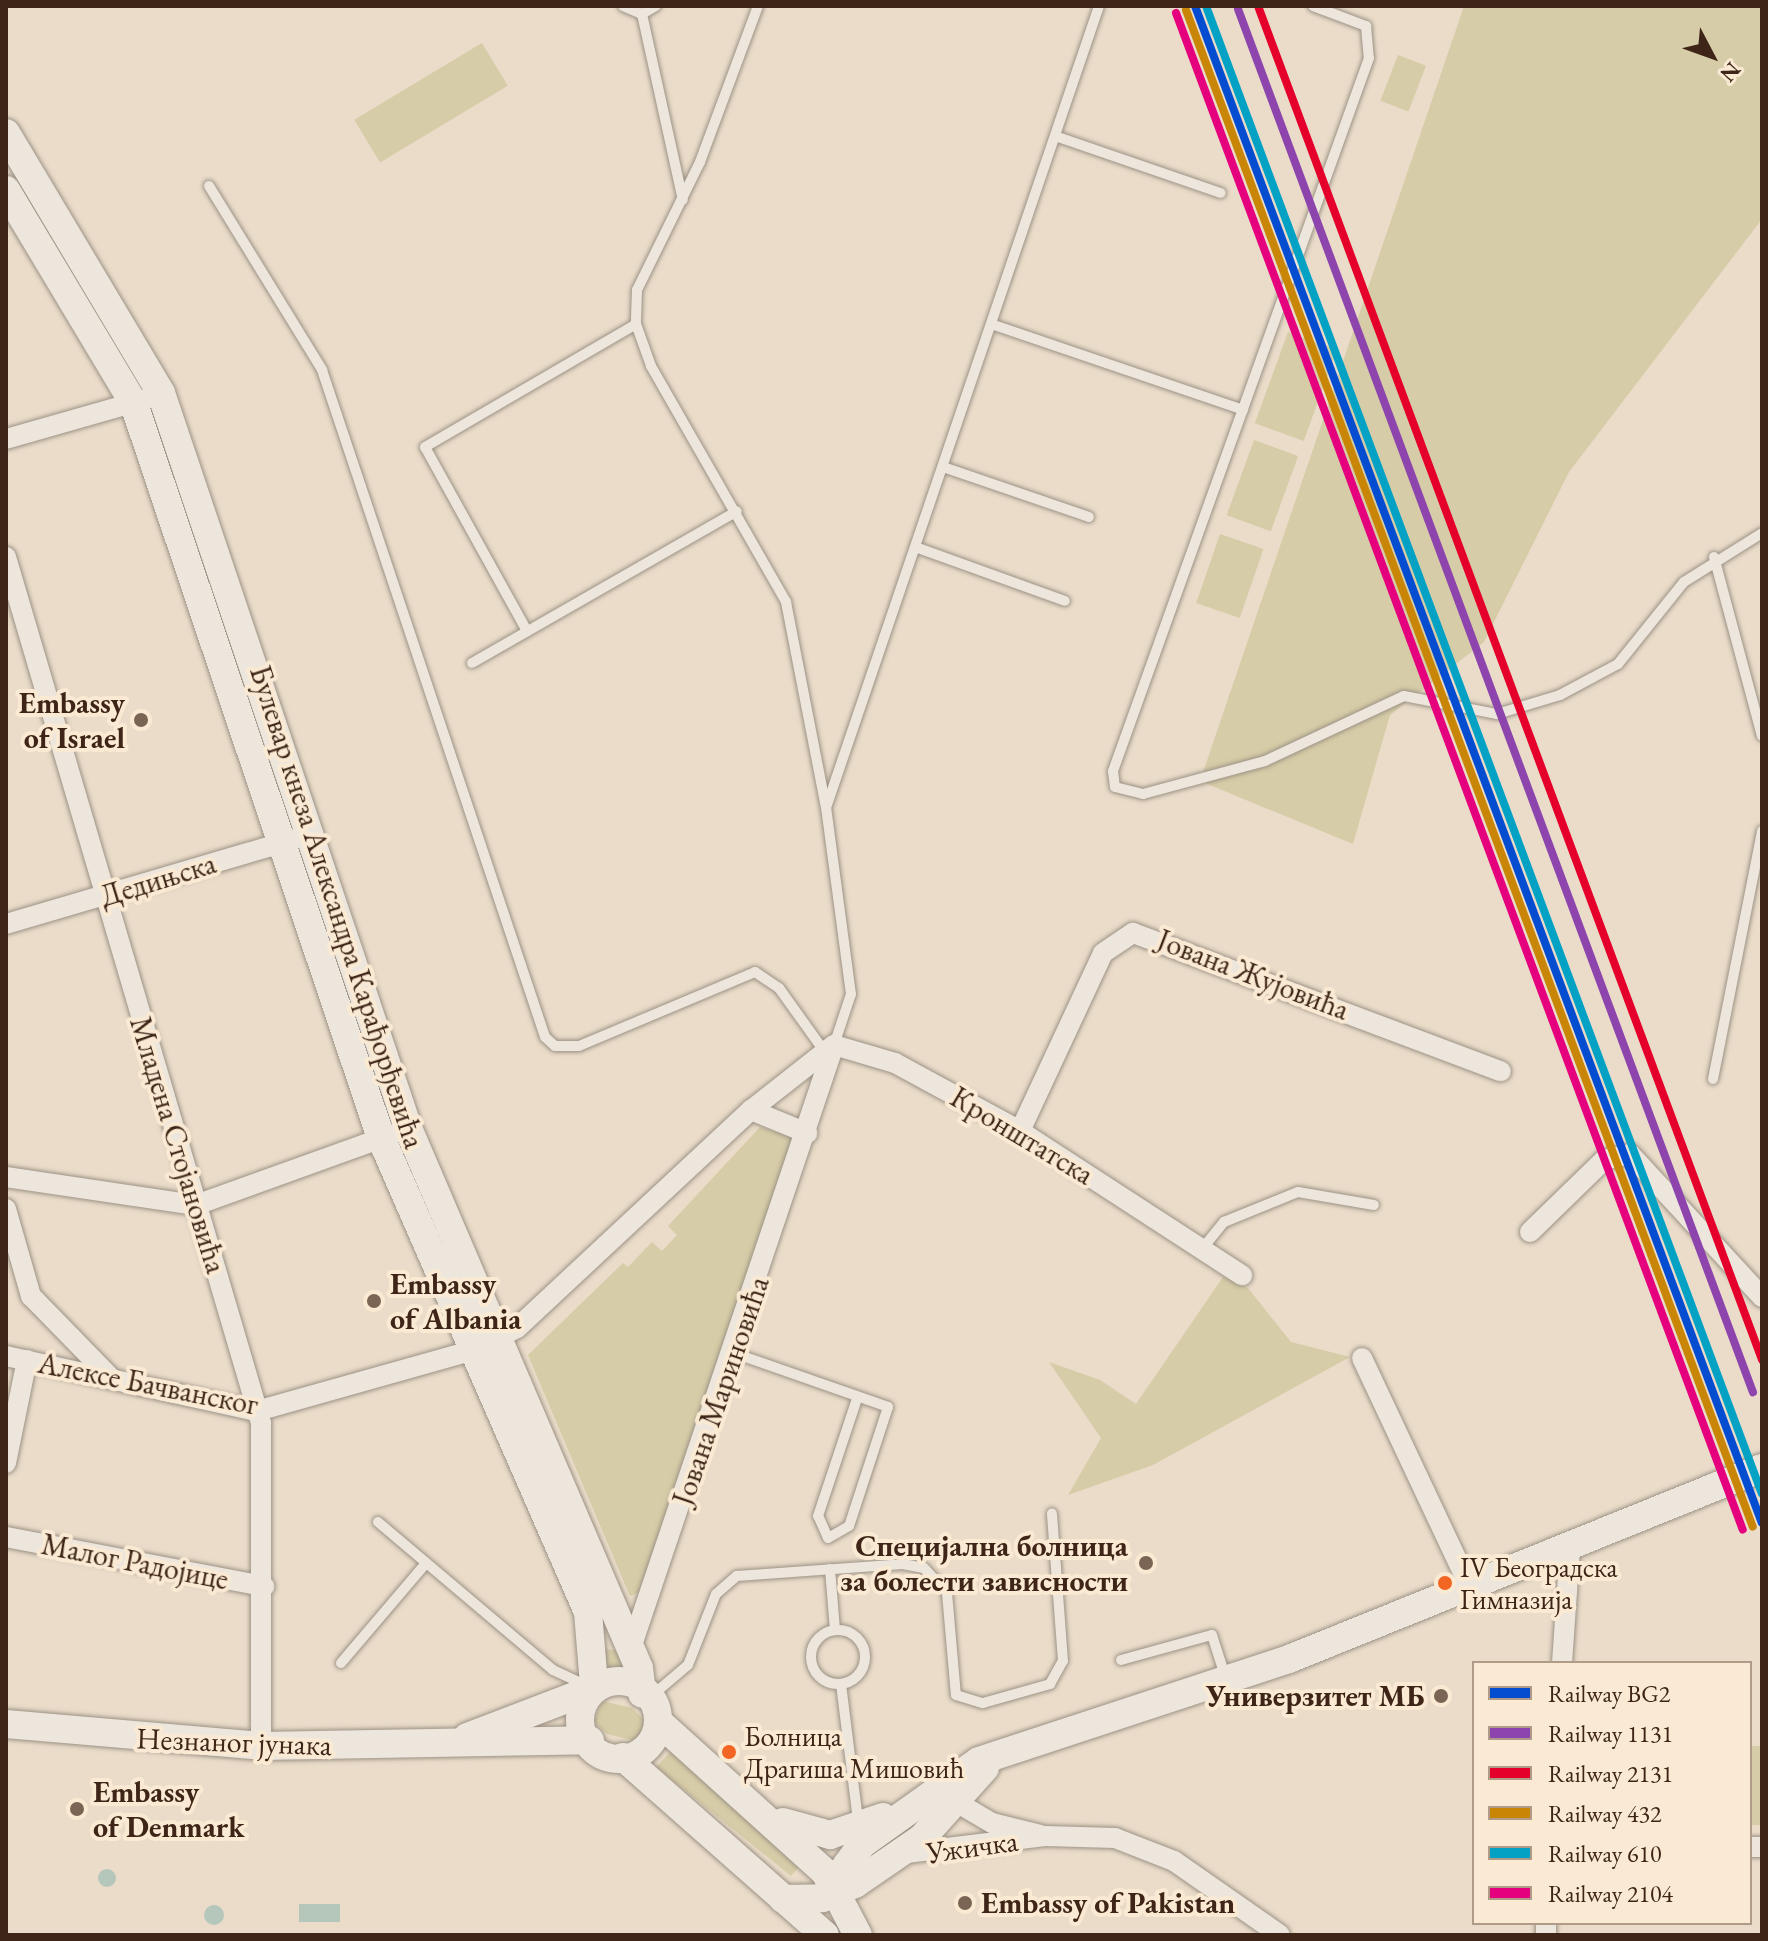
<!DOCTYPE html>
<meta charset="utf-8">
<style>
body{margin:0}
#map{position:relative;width:1768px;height:1941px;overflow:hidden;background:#eadcc9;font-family:"EB Garamond",serif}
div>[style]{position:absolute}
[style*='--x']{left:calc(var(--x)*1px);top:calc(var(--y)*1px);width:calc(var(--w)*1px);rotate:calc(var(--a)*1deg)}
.green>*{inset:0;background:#d6cca7;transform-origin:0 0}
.water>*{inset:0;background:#b5c6bb;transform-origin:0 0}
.round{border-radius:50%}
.roads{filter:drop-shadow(0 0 2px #9d9285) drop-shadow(0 0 2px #9d9285)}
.lane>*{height:10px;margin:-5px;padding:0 5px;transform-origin:5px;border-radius:5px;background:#ede6dd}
.lane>.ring{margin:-5px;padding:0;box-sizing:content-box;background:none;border:10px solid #ede6dd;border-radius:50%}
.street>*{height:20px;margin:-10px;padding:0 10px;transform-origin:10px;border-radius:10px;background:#ede6dd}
.secondary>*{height:28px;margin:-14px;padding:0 14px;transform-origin:14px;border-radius:14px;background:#ede6dd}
.secondary>.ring{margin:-14px;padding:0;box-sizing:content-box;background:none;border:28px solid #ede6dd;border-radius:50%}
.rail-1>*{height:8px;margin:-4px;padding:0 4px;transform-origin:4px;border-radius:4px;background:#044cd0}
.rail-2>*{height:8px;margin:-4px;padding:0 4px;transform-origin:4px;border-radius:4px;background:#8e44ad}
.rail-3>*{height:8px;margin:-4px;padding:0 4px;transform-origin:4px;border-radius:4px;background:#e4002b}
.rail-4>*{height:8px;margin:-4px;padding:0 4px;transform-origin:4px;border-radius:4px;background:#c98606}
.rail-5>*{height:8px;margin:-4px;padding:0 4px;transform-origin:4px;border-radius:4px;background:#03a2c5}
.rail-6>*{height:8px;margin:-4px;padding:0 4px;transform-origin:4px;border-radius:4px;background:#e5007d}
.dots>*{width:22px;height:22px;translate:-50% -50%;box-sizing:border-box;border:4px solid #faead3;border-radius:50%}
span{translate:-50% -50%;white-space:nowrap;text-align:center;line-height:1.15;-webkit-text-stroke:8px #faead3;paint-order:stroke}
.bus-label{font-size:28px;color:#3e2517}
.left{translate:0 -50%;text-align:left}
.poi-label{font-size:30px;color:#3e2517;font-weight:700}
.right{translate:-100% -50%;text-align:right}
.street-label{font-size:30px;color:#3e2517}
.frame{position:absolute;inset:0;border:8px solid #3e2517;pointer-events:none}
.legend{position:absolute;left:1472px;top:1661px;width:280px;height:264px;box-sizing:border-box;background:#faead3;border:2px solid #af9b88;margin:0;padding:10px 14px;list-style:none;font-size:24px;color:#3e2517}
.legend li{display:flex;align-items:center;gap:16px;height:40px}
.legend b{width:40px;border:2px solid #af9b88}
.north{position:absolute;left:1672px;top:16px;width:80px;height:80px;-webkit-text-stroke:6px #faead3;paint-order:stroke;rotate:131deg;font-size:22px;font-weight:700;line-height:32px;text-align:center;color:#3e2517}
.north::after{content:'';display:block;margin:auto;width:28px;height:36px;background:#3e2517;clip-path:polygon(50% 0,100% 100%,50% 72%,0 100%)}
</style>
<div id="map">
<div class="green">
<i style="clip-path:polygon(1464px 6px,1762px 6px,1762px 219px,1569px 472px,1484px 642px,1390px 715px,1353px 844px,1200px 781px)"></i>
<i style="left:482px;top:43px;width:50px;height:149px;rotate:59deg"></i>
<i style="left:1398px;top:55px;width:30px;height:49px;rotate:21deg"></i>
<i style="left:1288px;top:332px;width:52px;height:97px;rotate:20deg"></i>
<i style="left:1254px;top:440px;width:47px;height:80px;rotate:20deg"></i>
<i style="left:1220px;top:534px;width:46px;height:73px;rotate:19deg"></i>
<i style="clip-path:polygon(760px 1127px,798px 1139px,640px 1592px,630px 1596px,528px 1355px,623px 1263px,628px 1267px,652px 1242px,662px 1251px,677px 1235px,668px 1226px)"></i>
<i style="clip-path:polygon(1223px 1277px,1248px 1288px,1291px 1342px,1350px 1357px,1153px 1465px,1068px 1495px,1101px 1438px,1049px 1362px,1100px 1380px,1136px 1404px)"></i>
<i style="clip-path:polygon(605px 1649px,624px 1651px,630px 1675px,603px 1669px)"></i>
<i style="clip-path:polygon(602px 1701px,632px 1708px,645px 1721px,645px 1735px,632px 1740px,607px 1734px,594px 1722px)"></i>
<i style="left:1750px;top:1746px;width:12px;height:79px"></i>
<i style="clip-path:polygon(673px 1749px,803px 1862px,791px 1876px,656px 1767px)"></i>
</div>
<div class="water">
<i class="round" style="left:98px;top:1869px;width:18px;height:18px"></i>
<i style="left:299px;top:1904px;width:41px;height:18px"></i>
<i class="round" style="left:204px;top:1905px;width:20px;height:20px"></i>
</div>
<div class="roads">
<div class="lane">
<i style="--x:623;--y:6;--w:21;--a:23"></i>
<i style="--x:758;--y:6;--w:166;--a:110.4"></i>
<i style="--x:700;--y:162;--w:143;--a:116.2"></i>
<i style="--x:637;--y:290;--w:34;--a:92"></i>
<i style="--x:636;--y:324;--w:45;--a:70.3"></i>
<i style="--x:651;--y:366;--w:272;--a:60.2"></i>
<i style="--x:786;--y:602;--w:209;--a:79"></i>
<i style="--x:826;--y:807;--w:189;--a:82.4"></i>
<i style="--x:851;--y:994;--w:54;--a:108.4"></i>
<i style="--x:1313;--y:6;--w:57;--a:20.7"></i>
<i style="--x:1366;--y:26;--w:32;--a:85"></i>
<i style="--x:1369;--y:58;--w:758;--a:109.75"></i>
<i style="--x:1113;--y:771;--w:16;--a:83"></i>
<i style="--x:1115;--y:787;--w:29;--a:14"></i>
<i style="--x:1143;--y:794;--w:126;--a:-15.1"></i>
<i style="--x:1265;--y:761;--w:153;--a:-25.1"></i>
<i style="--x:1404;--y:696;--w:95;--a:11"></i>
<i style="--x:1497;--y:714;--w:66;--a:-16.8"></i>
<i style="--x:1560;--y:695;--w:66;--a:-28.1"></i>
<i style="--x:1618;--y:664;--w:105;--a:-51.2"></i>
<i style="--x:1684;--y:582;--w:92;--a:-32.1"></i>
<i style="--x:642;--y:14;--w:190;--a:77.6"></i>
<i style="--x:642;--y:14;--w:16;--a:-30"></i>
<i style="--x:1058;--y:137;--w:172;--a:19"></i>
<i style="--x:209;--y:186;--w:216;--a:58.4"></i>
<i style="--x:322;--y:370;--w:703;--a:71.51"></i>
<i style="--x:545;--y:1037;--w:13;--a:42"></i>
<i style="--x:555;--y:1046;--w:24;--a:0"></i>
<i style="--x:579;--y:1046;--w:191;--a:-22.8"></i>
<i style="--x:755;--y:972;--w:29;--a:34"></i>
<i style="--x:779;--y:988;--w:74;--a:54.4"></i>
<i style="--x:994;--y:325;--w:263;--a:18.8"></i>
<i style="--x:946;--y:468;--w:151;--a:18.9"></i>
<i style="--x:918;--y:548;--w:156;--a:19.8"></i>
<i style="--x:1714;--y:557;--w:185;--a:75"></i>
<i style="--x:527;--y:631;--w:210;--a:-119"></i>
<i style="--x:425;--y:447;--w:244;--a:-30.2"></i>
<i style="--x:472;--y:663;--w:305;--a:-29.8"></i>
<i style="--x:827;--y:805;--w:844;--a:-71.2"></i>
<i style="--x:1713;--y:1079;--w:253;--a:-78.8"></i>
<i style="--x:1202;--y:1249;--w:35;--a:-51"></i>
<i style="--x:1224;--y:1222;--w:80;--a:-22.1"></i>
<i style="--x:1298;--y:1192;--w:77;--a:9.7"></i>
<i style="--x:734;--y:1353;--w:163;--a:19.3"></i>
<i style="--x:888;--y:1407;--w:125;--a:108.1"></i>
<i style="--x:849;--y:1526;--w:24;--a:150"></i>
<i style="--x:828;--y:1538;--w:24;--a:-114"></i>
<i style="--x:818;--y:1516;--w:126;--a:-71.6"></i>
<i style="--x:378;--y:1522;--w:229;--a:40.2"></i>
<i style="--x:553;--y:1670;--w:38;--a:25"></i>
<i style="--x:830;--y:1569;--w:61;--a:85.3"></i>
<i class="ring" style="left:811px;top:1630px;width:44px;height:44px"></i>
<i style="--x:1121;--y:1660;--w:94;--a:-15.4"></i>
<i style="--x:1212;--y:1635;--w:46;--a:72.3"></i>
<i style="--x:341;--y:1663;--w:131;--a:-49.6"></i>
<i style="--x:841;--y:1684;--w:138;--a:82.9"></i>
<i style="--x:648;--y:1699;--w:52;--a:-40.4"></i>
<i style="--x:688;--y:1665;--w:76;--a:-68.5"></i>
<i style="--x:716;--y:1594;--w:28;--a:-41"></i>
<i style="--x:737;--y:1576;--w:166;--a:-4.1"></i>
<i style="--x:903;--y:1564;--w:21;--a:11"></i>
<i style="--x:924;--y:1568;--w:34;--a:47"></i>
<i style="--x:947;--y:1593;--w:102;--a:85"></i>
<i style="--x:956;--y:1695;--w:28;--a:17"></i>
<i style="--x:983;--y:1703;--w:70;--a:-15.8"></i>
<i style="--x:1050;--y:1684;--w:26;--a:-61"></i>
<i style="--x:1063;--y:1661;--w:148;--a:-94.3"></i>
</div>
<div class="street">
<i style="--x:6;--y:439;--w:146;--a:-15.9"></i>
<i style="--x:6;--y:557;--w:903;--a:73.59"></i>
<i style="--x:261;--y:1423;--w:323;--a:90"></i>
<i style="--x:6;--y:924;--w:300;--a:-16.4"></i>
<i style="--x:751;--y:1110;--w:61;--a:22.3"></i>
<i style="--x:1020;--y:1131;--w:196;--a:-65"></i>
<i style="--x:1103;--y:953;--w:36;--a:-34"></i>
<i style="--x:1133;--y:933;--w:393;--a:20.6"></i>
<i style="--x:6;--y:1177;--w:192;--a:8.4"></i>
<i style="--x:196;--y:1205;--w:209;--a:-19.8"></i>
<i style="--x:6;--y:1209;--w:91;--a:74"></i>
<i style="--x:31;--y:1296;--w:113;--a:45.7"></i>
<i style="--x:1530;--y:1232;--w:103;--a:-44.2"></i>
<i style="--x:1604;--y:1160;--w:27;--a:-13"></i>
<i style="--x:1630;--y:1154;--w:195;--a:47.3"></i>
<i style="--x:6;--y:1356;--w:257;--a:12.4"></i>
<i style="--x:257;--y:1411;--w:225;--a:-15.7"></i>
<i style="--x:474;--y:1350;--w:48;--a:-27.1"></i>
<i style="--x:517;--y:1328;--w:320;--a:-43"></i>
<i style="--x:751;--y:1110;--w:105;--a:-38.1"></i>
<i style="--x:834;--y:1045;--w:64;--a:16.4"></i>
<i style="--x:895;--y:1063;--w:142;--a:28.5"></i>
<i style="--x:1020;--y:1131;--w:265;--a:33"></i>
<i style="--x:1362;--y:1358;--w:256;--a:64.8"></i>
<i style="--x:6;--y:1463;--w:105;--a:-78.5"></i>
<i style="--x:6;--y:1537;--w:263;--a:10.8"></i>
<i style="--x:631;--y:1648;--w:636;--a:-71.39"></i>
<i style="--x:1562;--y:1663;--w:113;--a:-86"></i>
<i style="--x:946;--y:1796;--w:53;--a:30.4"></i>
<i style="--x:992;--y:1823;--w:50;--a:13.8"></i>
<i style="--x:1750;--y:1847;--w:12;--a:0"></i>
<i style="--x:898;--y:1854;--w:148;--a:-7"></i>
<i style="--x:1045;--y:1836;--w:70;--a:1.6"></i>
<i style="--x:1115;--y:1838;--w:63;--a:21.3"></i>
<i style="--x:1174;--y:1861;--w:129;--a:34.9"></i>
<i style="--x:1546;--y:1935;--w:12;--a:-90"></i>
</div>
<div class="secondary">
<i style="--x:6;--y:133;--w:303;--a:59.2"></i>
<i style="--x:161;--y:393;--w:775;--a:71.42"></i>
<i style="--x:408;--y:1128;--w:587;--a:66.84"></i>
<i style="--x:639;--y:1668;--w:26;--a:83"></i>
<i style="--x:6;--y:190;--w:249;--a:59.1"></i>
<i style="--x:134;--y:404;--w:774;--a:71.4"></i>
<i style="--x:381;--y:1138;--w:517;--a:66.41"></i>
<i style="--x:588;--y:1612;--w:73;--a:85.3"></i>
<i class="ring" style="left:580px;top:1681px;width:50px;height:50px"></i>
<i style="--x:6;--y:1724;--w:256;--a:4.9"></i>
<i style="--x:261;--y:1746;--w:329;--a:-1"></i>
<i style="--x:661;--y:1724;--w:221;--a:42.1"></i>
<i style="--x:825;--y:1872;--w:71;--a:62.4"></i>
<i style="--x:467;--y:1737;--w:126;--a:-20.9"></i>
<i style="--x:623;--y:1757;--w:269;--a:41.4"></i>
<i style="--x:783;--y:1822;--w:49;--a:15.5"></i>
<i style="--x:830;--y:1835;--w:56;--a:-18.8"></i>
<i style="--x:840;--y:1893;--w:28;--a:-77"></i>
<i style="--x:846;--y:1866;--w:27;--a:-54"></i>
<i style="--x:862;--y:1844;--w:143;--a:-35.4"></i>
<i style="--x:979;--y:1761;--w:326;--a:-18.2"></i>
<i style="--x:1289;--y:1659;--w:510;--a:-21.99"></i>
<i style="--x:783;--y:1899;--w:39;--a:-1"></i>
<i style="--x:822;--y:1898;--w:36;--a:-23"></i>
<i style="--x:855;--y:1884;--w:81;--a:-34.5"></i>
<i style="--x:922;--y:1838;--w:94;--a:-48"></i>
</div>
</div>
<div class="rail-1">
<i style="--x:1195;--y:6;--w:1619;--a:69.51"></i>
</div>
<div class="rail-2">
<i style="--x:1238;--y:9;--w:1476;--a:69.58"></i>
</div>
<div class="rail-3">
<i style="--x:1258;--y:6;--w:1445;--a:69.58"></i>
</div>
<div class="rail-4">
<i style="--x:1186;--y:10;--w:1619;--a:69.51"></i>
</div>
<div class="rail-5">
<i style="--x:1206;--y:6;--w:1588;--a:69.51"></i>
</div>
<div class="rail-6">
<i style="--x:1176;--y:13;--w:1619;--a:69.51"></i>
</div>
<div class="dots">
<i style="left:141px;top:720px;background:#7a6555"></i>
<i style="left:374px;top:1301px;background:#7a6555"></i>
<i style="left:1146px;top:1563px;background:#7a6555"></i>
<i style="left:1445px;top:1583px;background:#f26522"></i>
<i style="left:1441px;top:1696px;background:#7a6555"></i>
<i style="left:729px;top:1752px;background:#f26522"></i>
<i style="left:77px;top:1809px;background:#7a6555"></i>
<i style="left:965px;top:1903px;background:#7a6555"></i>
</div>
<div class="bus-label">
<span class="left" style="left:1460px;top:1583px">IV Београдска<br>Гимназија</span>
<span class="left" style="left:744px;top:1752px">Болница<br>Драгиша Мишовић</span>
</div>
<div class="poi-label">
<span class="right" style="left:125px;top:720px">Embassy<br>of Israel</span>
<span class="left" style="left:390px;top:1301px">Embassy<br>of Albania</span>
<span class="right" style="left:1128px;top:1563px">Специјална болница<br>за болести зависности</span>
<span class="right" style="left:1425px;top:1696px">Универзитет МБ</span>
<span class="left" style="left:93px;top:1809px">Embassy<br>of Denmark</span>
<span class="left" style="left:981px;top:1903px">Embassy of Pakistan</span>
</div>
<div class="street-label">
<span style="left:158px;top:880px;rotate:-17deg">Дедињска</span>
<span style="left:337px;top:907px;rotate:72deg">Булевар кнеза Александра Карађорђевића</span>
<span style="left:1253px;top:975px;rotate:21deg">Јована Жујовића</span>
<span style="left:1022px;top:1136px;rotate:31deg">Кронштатска</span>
<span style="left:178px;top:1145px;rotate:73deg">Младена Стојановића</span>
<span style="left:148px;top:1384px;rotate:11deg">Алексе Бачванског</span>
<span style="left:721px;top:1391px;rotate:-71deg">Јована Мариновића</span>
<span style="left:135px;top:1562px;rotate:11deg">Малог Радојице</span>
<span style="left:234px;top:1742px;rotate:2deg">Незнаног јунака</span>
<span style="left:972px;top:1847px;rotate:-8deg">Ужичка</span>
</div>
<div class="frame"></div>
<ul class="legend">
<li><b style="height:10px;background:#044cd0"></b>Railway BG2</li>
<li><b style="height:10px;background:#8e44ad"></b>Railway 1131</li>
<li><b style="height:10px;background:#e4002b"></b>Railway 2131</li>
<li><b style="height:10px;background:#c98606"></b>Railway 432</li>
<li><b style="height:10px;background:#03a2c5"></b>Railway 610</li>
<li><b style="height:10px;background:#e5007d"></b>Railway 2104</li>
</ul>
<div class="north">N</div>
</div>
